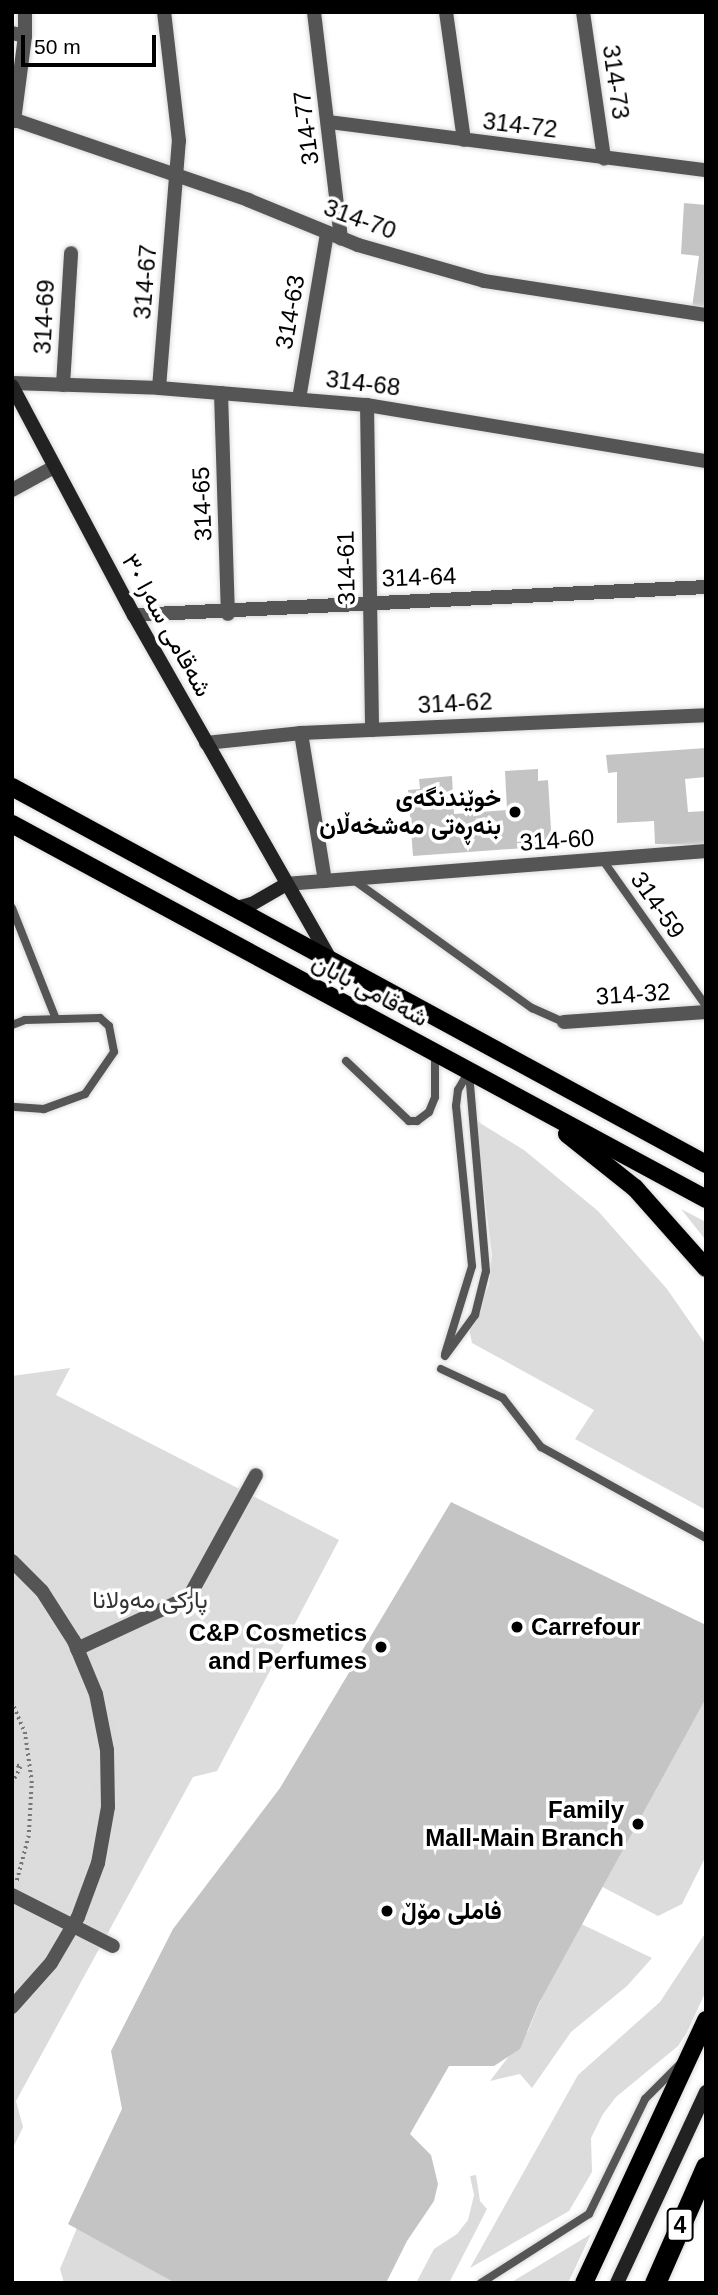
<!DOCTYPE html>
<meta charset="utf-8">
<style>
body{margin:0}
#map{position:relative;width:718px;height:2295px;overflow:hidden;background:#fff;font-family:Arial,Vazirmatn,sans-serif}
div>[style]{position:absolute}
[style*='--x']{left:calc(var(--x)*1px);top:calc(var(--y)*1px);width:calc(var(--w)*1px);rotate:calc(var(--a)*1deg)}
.green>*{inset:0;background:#dcdcdc}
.building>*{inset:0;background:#c4c4c4}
.path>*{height:3.5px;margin-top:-1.75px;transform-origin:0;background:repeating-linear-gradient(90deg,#777 0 2px,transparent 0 5.5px)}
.roads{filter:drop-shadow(0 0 2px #dbdbdb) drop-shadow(0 0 2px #dbdbdb)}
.lane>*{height:8px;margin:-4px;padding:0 4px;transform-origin:4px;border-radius:4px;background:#555}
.street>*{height:14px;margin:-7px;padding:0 7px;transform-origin:7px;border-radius:7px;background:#555}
.secondary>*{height:14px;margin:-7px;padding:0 7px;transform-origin:7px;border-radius:7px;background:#222}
.primary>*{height:18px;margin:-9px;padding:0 9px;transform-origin:9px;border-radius:9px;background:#000}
.highway>*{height:21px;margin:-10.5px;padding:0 10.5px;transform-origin:10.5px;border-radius:10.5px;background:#000}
.dots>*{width:19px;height:19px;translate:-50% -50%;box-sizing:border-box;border:4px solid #fff;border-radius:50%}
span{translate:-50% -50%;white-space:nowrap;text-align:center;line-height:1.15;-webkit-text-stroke:7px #fff;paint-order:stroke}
.shield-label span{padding:2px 5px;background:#fff;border:2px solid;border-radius:5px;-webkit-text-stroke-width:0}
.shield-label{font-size:23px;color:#000;font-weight:700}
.street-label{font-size:24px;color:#000}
.poi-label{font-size:24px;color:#000;font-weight:700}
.right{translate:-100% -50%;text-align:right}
.left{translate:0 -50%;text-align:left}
.park-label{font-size:24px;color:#333}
.frame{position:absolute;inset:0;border:14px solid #000;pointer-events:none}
.scale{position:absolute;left:21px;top:35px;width:135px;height:32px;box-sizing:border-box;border:4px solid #000;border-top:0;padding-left:9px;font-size:21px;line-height:24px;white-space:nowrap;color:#000;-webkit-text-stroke:5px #fff;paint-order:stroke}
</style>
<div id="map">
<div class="green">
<i style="clip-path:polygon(475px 1120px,524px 1150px,598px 1211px,667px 1289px,706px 1345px,706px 1510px,575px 1439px,594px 1410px,472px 1343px,469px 1328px,489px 1285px,492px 1255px)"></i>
<i style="clip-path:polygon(681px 1209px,706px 1222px,706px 1241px,704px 1238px)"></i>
<i style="clip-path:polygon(70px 1368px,56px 1395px,339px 1540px,217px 1771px,193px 1777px,16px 2101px,23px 2127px,12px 2150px,12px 1376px)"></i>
<i style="clip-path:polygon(706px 1677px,706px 1856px,682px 1904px,658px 1916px,595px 1883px)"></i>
<i style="clip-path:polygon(573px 1920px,652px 1958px,627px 1986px,571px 2032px,532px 2088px,520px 2074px,490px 2081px,528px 2031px)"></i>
<i style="clip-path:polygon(706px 1932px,706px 1991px,686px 2034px,678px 2046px,616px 2097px,603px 2114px,591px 2138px,592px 2172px,569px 2211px,470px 2268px,578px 2075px,660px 2002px)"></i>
<i style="clip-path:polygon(476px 2175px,480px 2201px,487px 2209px,449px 2283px,416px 2283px,434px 2249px,457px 2234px,468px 2220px,474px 2195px,470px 2176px)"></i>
<i style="clip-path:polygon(77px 2228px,175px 2283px,64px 2283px,60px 2269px)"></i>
<i style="clip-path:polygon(591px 2234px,568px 2283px,510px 2283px)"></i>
</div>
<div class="building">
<i style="clip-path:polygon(684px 203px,706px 205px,706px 311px,692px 308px,699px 256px,681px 254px)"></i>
<i style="clip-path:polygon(706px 748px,706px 777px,685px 779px,688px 812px,706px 811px,706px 845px,655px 844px,654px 821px,617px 823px,617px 772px,608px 773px,606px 755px)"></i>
<i style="clip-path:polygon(538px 769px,538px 781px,548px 780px,552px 846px,413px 856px,408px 790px,420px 789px,419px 779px,452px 776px,454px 814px,507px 810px,505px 771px)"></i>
<i style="clip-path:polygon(451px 1502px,706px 1625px,706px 1698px,539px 2003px,520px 2049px,494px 2066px,449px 2066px,410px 2134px,431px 2155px,438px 2184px,434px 2201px,407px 2241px,386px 2283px,175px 2283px,68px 2224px,122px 2109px,111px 2051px,173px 1929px,280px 1788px)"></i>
</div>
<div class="path">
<i style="--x:12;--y:1702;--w:33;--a:67"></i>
<i style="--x:25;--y:1732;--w:49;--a:81.9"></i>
<i style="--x:32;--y:1781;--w:55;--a:93.1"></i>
<i style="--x:29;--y:1836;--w:47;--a:104.9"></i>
<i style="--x:12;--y:1763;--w:10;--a:24"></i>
<i style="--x:21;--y:1767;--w:18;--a:119"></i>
</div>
<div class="roads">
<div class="lane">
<i style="--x:602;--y:859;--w:180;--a:54.7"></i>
<i style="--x:355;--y:881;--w:218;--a:35.7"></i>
<i style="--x:532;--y:1008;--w:35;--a:24"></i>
<i style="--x:12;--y:908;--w:119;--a:68.4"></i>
<i style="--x:12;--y:1025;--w:14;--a:-21"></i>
<i style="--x:25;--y:1020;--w:75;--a:-1.5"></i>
<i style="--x:100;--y:1018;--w:12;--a:42"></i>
<i style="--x:109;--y:1026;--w:26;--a:79"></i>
<i style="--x:114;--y:1052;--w:51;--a:124.6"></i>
<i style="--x:85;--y:1094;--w:44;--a:159.9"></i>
<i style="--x:44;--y:1109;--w:32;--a:-176"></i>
<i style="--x:346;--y:1061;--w:87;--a:43.6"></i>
<i style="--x:409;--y:1121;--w:8;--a:0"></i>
<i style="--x:417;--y:1121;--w:15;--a:-37"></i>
<i style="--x:429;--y:1112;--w:16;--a:-68"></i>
<i style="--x:435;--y:1097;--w:42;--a:-90"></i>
<i style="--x:445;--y:1354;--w:92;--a:-72.9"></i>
<i style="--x:472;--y:1266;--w:161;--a:-95.7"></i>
<i style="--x:456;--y:1106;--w:16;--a:-83"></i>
<i style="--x:458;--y:1090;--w:22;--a:-60"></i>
<i style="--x:445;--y:1356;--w:51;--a:-53.8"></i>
<i style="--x:475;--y:1315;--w:45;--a:-76"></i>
<i style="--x:486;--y:1271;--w:201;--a:-94.9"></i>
<i style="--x:441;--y:1369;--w:68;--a:25.1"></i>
<i style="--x:503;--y:1398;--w:62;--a:52.2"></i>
<i style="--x:541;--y:1447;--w:188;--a:28.9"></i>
<i style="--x:481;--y:2283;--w:128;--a:-32.6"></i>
<i style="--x:589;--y:2214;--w:128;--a:-64"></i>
<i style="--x:645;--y:2099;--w:49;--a:-45"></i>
</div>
<div class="street">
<i style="--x:314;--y:12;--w:228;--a:83.2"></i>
<i style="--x:446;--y:12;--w:129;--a:82"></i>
<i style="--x:583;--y:12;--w:148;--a:81.8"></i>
<i style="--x:12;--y:33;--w:13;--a:13"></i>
<i style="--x:25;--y:36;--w:86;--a:97.4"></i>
<i style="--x:25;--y:36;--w:24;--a:-90"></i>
<i style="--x:12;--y:119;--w:250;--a:18.9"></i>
<i style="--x:248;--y:200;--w:119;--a:22.2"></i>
<i style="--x:358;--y:245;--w:131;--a:15.9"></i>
<i style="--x:484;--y:281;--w:225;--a:8.7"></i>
<i style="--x:329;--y:122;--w:380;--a:7.3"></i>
<i style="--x:12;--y:383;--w:147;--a:1.9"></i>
<i style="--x:159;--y:388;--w:209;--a:4.7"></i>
<i style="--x:367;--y:405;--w:344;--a:9.4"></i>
<i style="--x:63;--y:385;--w:132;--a:-86.5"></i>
<i style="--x:159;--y:388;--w:248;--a:-85.4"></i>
<i style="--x:179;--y:141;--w:130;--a:-96.6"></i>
<i style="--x:221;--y:393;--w:221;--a:88.2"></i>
<i style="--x:299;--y:399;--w:168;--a:-80.4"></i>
<i style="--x:367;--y:405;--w:325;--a:89.1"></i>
<i style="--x:12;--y:490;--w:48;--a:-28.7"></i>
<i style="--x:134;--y:615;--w:573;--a:-2.8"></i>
<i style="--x:301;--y:733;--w:150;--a:80.8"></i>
<i style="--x:206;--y:743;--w:96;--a:-6"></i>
<i style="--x:301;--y:733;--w:405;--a:-2.5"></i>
<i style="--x:286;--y:884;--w:421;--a:-4.5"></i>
<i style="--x:564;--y:1022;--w:142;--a:-4"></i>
<i style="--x:12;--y:1561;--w:42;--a:45"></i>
<i style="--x:42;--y:1591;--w:59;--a:57.4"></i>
<i style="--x:74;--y:1641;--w:57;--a:67.5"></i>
<i style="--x:96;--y:1694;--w:57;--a:78.9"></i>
<i style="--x:107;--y:1750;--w:57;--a:89"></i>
<i style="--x:108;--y:1807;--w:57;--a:100.1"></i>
<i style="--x:98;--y:1863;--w:58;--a:110.3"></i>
<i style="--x:78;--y:1917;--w:53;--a:120.4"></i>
<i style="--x:51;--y:1963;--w:59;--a:131.6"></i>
<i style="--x:77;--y:1649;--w:123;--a:-24.9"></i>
<i style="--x:189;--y:1597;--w:139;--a:-61.2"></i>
<i style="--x:12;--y:1895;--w:113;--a:26.8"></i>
</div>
<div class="secondary">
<i style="--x:12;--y:386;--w:259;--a:62"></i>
<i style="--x:134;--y:615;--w:397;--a:60.3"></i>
<i style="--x:233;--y:909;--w:20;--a:-15"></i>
<i style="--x:252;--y:904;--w:39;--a:-30"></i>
<i style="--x:617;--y:2283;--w:211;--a:-65"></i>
</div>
<div class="primary">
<i style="--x:12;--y:787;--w:790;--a:28.51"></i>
<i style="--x:12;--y:824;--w:789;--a:28.38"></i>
<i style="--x:567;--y:1134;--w:87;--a:38.5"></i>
<i style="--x:635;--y:1188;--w:107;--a:48.4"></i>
<i style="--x:584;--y:2283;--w:290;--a:-65.1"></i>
</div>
<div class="highway">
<i style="--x:655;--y:2283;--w:127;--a:-66.3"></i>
</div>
</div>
<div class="dots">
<i style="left:515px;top:812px;background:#000"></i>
<i style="left:517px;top:1627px;background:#000"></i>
<i style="left:381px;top:1647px;background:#000"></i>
<i style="left:638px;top:1824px;background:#000"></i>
<i style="left:387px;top:1911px;background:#000"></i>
</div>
<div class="shield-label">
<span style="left:680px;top:2225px">4</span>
</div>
<div class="street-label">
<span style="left:616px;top:82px;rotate:82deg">314-73</span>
<span style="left:520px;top:125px;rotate:7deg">314-72</span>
<span style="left:306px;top:128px;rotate:-97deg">314-77</span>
<span style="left:360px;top:219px;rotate:20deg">314-70</span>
<span style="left:145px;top:282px;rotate:-85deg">314-67</span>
<span style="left:290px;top:312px;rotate:-80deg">314-63</span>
<span style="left:44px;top:317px;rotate:-87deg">314-69</span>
<span style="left:363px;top:383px;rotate:7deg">314-68</span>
<span style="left:202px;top:504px;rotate:-92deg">314-65</span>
<span style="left:346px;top:568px;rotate:-91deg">314-61</span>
<span style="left:419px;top:577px;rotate:-2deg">314-64</span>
<span style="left:167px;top:625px;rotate:61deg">شەقامی سەرا ٣٠</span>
<span style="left:455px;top:703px;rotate:-3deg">314-62</span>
<span style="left:557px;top:840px;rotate:-4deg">314-60</span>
<span style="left:658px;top:905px;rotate:55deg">314-59</span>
<span style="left:370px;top:990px;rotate:28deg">شەقامی بابان</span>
<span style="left:633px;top:994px;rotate:-4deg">314-32</span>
</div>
<div class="poi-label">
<span class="right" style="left:501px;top:812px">خوێندنگەی<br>بنەڕەتی مەشخەڵان</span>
<span class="left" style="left:531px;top:1627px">Carrefour</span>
<span class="right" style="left:367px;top:1647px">C&amp;P Cosmetics<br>and Perfumes</span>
<span class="right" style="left:624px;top:1824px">Family<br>Mall-Main Branch</span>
<span class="left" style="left:401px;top:1911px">فاملی مۆڵ</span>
</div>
<div class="park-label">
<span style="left:150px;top:1600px">پارکی مەولانا</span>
</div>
<div class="frame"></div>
<div class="scale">50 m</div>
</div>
